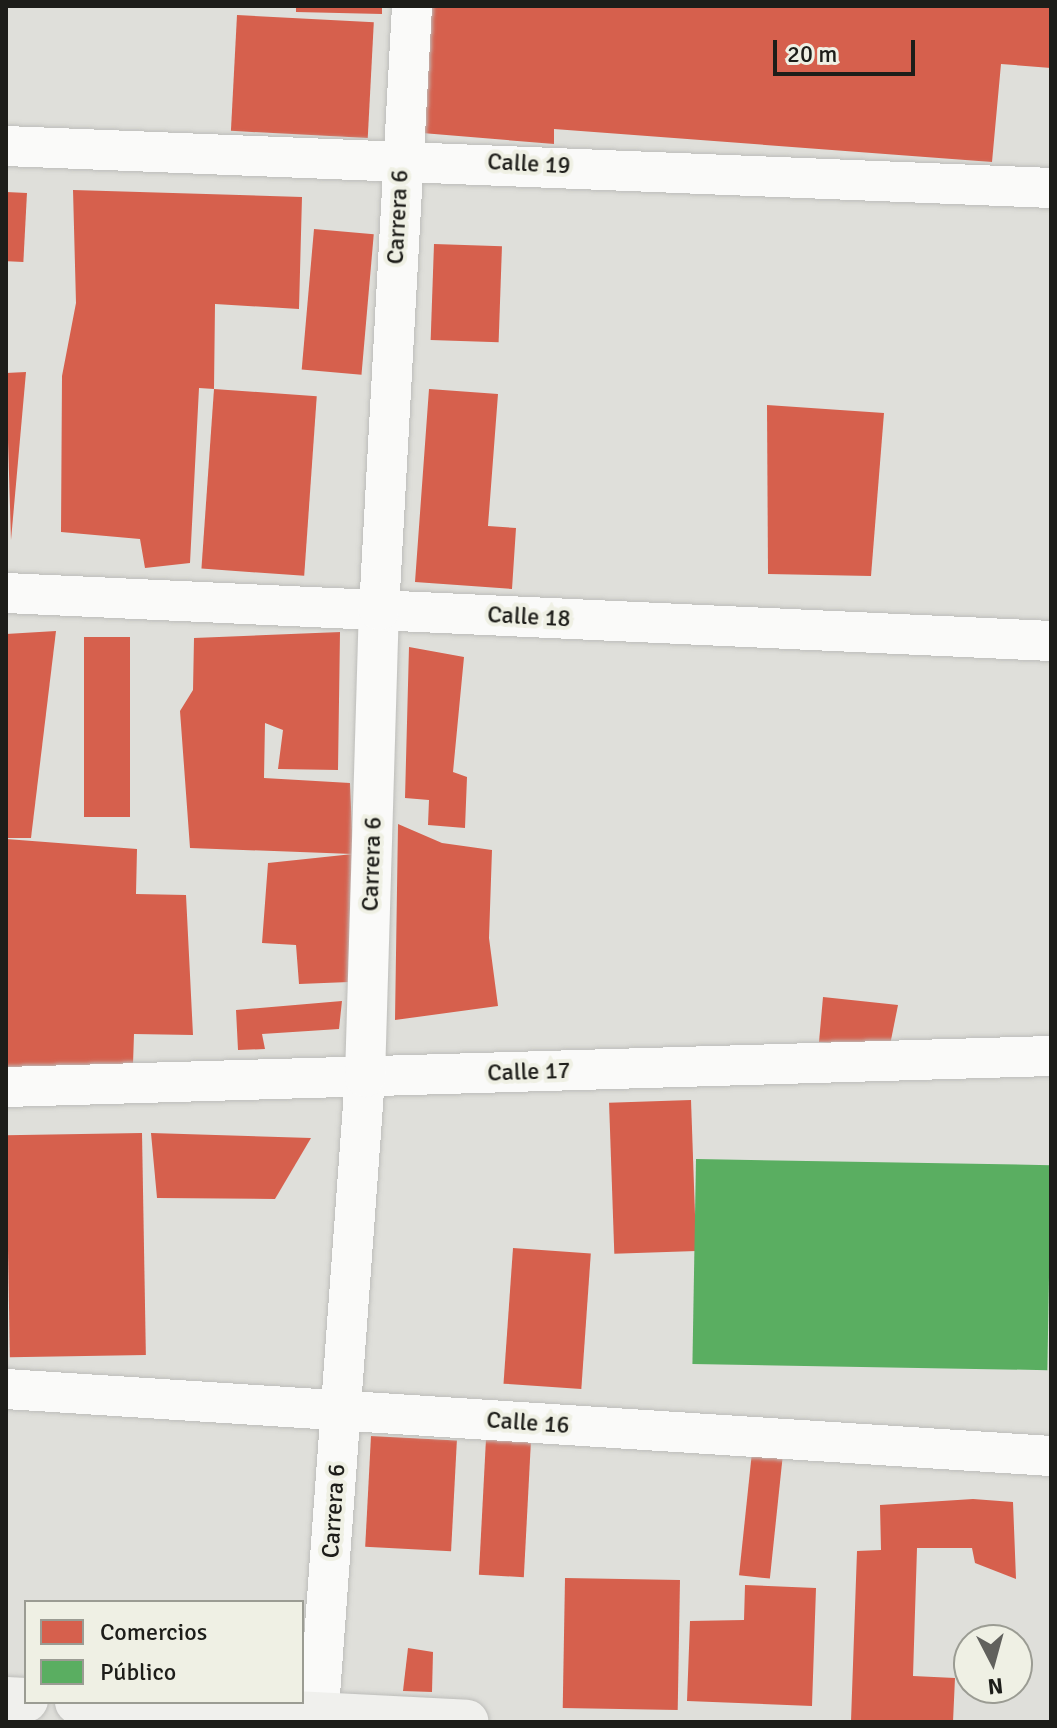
<!DOCTYPE html>
<meta charset="utf-8">
<style>
body{margin:0}
#map{position:relative;width:1057px;height:1728px;overflow:hidden;background:#dfdfda;font-family:Signika,sans-serif}
div>[style]{position:absolute}
[style*='--x']{left:calc(var(--x)*1px);top:calc(var(--y)*1px);width:calc(var(--w)*1px);rotate:calc(var(--a)*1deg)}
.shops>*{inset:0;background:#d6604d;transform-origin:0 0}
.public>*{inset:0;background:#5aae61;transform-origin:0 0}
.roads{filter:drop-shadow(0 0 2px #bdbdba) drop-shadow(0 0 2px #bdbdba)}
.street>*{height:40px;margin:-20px;padding:0 20px;transform-origin:20px;border-radius:20px;background:#fafaf9}
.secondary>*{height:44px;margin:-22px;padding:0 22px;transform-origin:22px;border-radius:22px;background:#f0f0ed}
span{translate:-50% -50%;white-space:nowrap;text-align:center;line-height:1.15;-webkit-text-stroke:8px #eff0e4;paint-order:stroke}
.street-label{font-size:24px;color:#1d1d19}
.frame{position:absolute;inset:0;border:8px solid #1d1d19;pointer-events:none}
.legend{position:absolute;left:24px;top:1600px;width:280px;height:104px;box-sizing:border-box;background:#eff0e4;border:2px solid #9b9c93;margin:0;padding:10px 14px;list-style:none;font-size:24px;color:#1d1d19}
.legend li{display:flex;align-items:center;gap:16px;height:40px}
.legend b{width:40px;border:2px solid #9b9c93}
.north{position:absolute;left:953px;top:1624px;width:80px;height:80px;box-sizing:border-box;background:#eff0e4;border:2px solid #9b9c93;border-radius:50%;rotate:174deg;font-size:22px;font-weight:700;line-height:32px;text-align:center;color:#1d1d19}
.north::after{content:'';display:block;margin:auto;width:28px;height:36px;background:#61615d;clip-path:polygon(50% 0,100% 100%,50% 72%,0 100%)}
.scale{position:absolute;left:773px;top:40px;width:142px;height:36px;box-sizing:border-box;border:4px solid #1d1d19;border-top:0;padding-left:10px;font-size:24px;line-height:28px;white-space:nowrap;color:#1d1d19;-webkit-text-stroke:6px #eff0e4;paint-order:stroke}
</style>
<div id="map">
<div class="shops">
<i style="clip-path:polygon(296px 6px,382px 6px,382px 14px,296px 12px)"></i>
<i style="clip-path:polygon(420px 6px,1051px 6px,1051px 68px,1001px 64px,992px 162px,554px 129px,554px 144px,410px 132px)"></i>
<i style="left:237px;top:15px;width:137px;height:116px;rotate:3deg"></i>
<i style="clip-path:polygon(73px 190px,302px 197px,299px 309px,215px 304px,214px 389px,199px 388px,190px 563px,145px 568px,140px 539px,61px 532px,62px 376px,76px 303px)"></i>
<i style="left:6px;top:192px;width:21px;height:69px;rotate:3deg"></i>
<i style="left:314px;top:229px;width:60px;height:141px;rotate:5deg"></i>
<i style="left:434px;top:244px;width:68px;height:96px;rotate:2deg"></i>
<i style="clip-path:polygon(26px 372px,11px 540px,6px 373px)"></i>
<i style="left:214px;top:389px;width:103px;height:180px;rotate:4deg"></i>
<i style="clip-path:polygon(429px 389px,498px 394px,488px 526px,516px 528px,512px 589px,415px 582px)"></i>
<i style="clip-path:polygon(767px 405px,884px 413px,871px 576px,768px 574px)"></i>
<i style="clip-path:polygon(56px 631px,31px 838px,6px 838px,6px 634px)"></i>
<i style="clip-path:polygon(340px 632px,338px 770px,278px 769px,283px 730px,265px 723px,264px 778px,350px 783px,353px 854px,349px 982px,299px 984px,296px 945px,262px 943px,268px 863px,353px 854px,190px 848px,180px 711px,193px 690px,194px 638px)"></i>
<i style="left:130px;top:637px;width:180px;height:46px;rotate:90deg"></i>
<i style="clip-path:polygon(409px 647px,464px 657px,453px 772px,467px 777px,465px 828px,428px 825px,429px 800px,405px 798px)"></i>
<i style="clip-path:polygon(398px 824px,442px 843px,492px 850px,489px 938px,498px 1006px,395px 1020px)"></i>
<i style="clip-path:polygon(6px 839px,137px 849px,136px 894px,186px 895px,193px 1035px,134px 1034px,133px 1064px,6px 1072px)"></i>
<i style="clip-path:polygon(823px 997px,898px 1005px,890px 1045px,819px 1042px)"></i>
<i style="clip-path:polygon(342px 1001px,339px 1029px,262px 1034px,265px 1049px,238px 1050px,236px 1010px)"></i>
<i style="left:691px;top:1100px;width:151px;height:82px;rotate:88deg"></i>
<i style="left:142px;top:1133px;width:222px;height:136px;rotate:89deg"></i>
<i style="clip-path:polygon(151px 1133px,311px 1138px,275px 1199px,157px 1198px)"></i>
<i style="left:513px;top:1248px;width:78px;height:136px;rotate:4deg"></i>
<i style="left:371px;top:1436px;width:86px;height:111px;rotate:3deg"></i>
<i style="left:486px;top:1439px;width:45px;height:136px;rotate:3deg"></i>
<i style="left:752px;top:1452px;width:31px;height:124px;rotate:6deg"></i>
<i style="clip-path:polygon(973px 1499px,1013px 1502px,1016px 1579px,975px 1563px,972px 1548px,917px 1548px,913px 1676px,955px 1678px,953px 1722px,851px 1721px,857px 1551px,881px 1550px,880px 1505px)"></i>
<i style="left:565px;top:1578px;width:115px;height:130px;rotate:1deg"></i>
<i style="clip-path:polygon(745px 1585px,816px 1588px,812px 1706px,687px 1701px,690px 1621px,744px 1620px)"></i>
<i style="clip-path:polygon(408px 1648px,433px 1652px,432px 1692px,403px 1691px)"></i>
</div>
<div class="public">
<i style="left:696px;top:1159px;width:355px;height:205px;rotate:1deg"></i>
</div>
<div class="roads">
<div class="street">
<i style="--x:6;--y:146;--w:1046;--a:2.3"></i>
<i style="--x:6;--y:593;--w:1046;--a:2.63"></i>
<i style="--x:6;--y:1087;--w:1045;--a:-1.7"></i>
<i style="--x:6;--y:1389;--w:1047;--a:3.67"></i>
<i style="--x:318;--y:1722;--w:647;--a:-85.83"></i>
<i style="--x:365;--y:1077;--w:467;--a:-88.3"></i>
<i style="--x:379;--y:610;--w:605;--a:-86.87"></i>
</div>
<div class="secondary">
<i style="--x:6;--y:1699;--w:20;--a:3"></i>
<i style="--x:77;--y:1702;--w:390;--a:2.9"></i>
</div>
</div>
<div class="street-label">
<span style="left:529px;top:164px;rotate:3deg">Calle 19</span>
<span style="left:398px;top:217px;rotate:-87deg">Carrera 6</span>
<span style="left:529px;top:617px;rotate:3deg">Calle 18</span>
<span style="left:372px;top:864px;rotate:-88deg">Carrera 6</span>
<span style="left:529px;top:1072px;rotate:-2deg">Calle 17</span>
<span style="left:528px;top:1423px;rotate:4deg">Calle 16</span>
<span style="left:334px;top:1511px;rotate:-86deg">Carrera 6</span>
</div>
<div class="frame"></div>
<ul class="legend">
<li><b style="height:22px;background:#d6604d"></b>Comercios</li>
<li><b style="height:22px;background:#5aae61"></b>Público</li>
</ul>
<div class="north">N</div>
<div class="scale">20 m</div>
</div>
